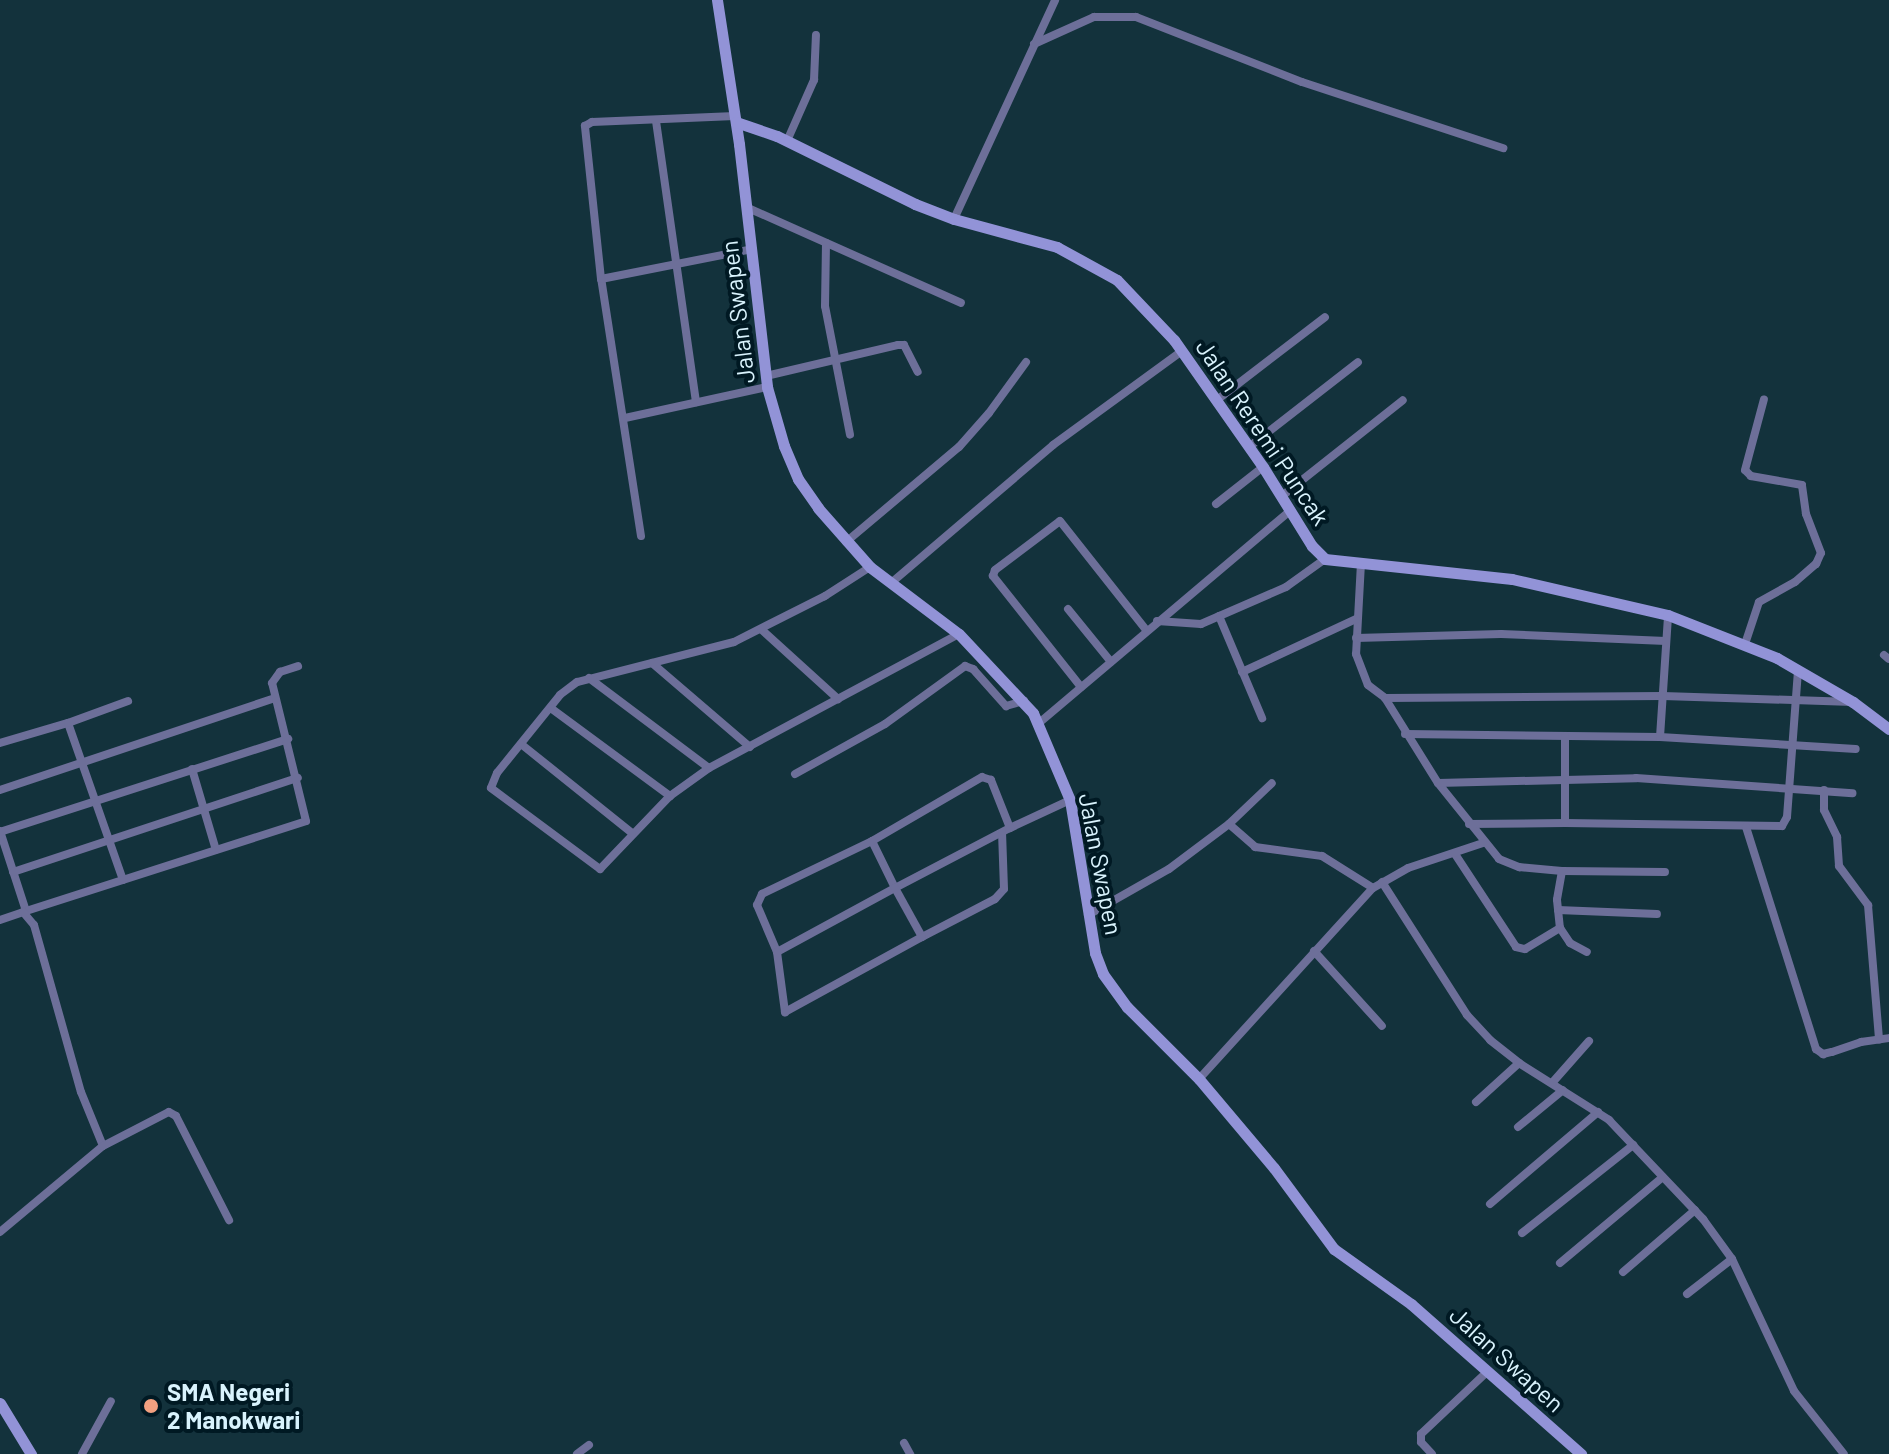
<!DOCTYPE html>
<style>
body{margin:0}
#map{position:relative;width:1889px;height:1454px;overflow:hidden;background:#13323c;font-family:Barlow,sans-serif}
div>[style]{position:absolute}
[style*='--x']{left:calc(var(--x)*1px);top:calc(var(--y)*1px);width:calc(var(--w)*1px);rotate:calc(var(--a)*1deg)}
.street>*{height:8px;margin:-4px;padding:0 4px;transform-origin:4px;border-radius:4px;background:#6d6f99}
.secondary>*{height:11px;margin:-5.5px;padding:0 5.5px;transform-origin:5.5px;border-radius:5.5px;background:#9293d7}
.dots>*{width:22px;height:22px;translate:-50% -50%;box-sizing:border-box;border:4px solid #001923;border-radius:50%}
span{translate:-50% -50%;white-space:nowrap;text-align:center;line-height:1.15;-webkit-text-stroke:8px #001923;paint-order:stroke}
.street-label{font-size:24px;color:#d9f3fd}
.poi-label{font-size:24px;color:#d9f3fd;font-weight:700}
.left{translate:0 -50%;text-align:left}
</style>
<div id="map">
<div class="street">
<i style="--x:1034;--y:44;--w:66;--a:-24.2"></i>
<i style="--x:1094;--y:17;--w:42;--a:0"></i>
<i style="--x:1136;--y:17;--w:178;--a:21.4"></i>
<i style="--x:1302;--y:82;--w:212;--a:18.2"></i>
<i style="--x:656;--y:121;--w:284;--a:81.9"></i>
<i style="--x:787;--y:141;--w:67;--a:-66.1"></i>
<i style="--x:814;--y:80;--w:45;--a:-87.5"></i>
<i style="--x:748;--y:208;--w:233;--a:24"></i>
<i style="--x:954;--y:219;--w:241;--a:-65.2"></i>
<i style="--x:826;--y:243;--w:63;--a:90.9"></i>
<i style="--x:825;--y:306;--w:131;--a:79"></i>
<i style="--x:601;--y:279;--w:154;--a:-11.2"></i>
<i style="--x:766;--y:376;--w:136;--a:-13.2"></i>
<i style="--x:898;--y:345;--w:6;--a:0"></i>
<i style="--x:904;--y:345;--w:30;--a:63"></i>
<i style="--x:1217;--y:400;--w:136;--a:-37.5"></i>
<i style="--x:625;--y:418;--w:145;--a:-12.3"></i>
<i style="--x:1249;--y:447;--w:138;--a:-37.9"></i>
<i style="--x:1282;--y:496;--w:154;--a:-38.4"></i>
<i style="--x:1216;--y:504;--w:60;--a:-38.2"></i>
<i style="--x:641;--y:536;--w:260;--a:-98.8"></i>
<i style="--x:601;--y:279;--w:154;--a:-96"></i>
<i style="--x:585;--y:126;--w:8;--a:-30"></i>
<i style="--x:592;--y:122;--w:143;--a:-2.4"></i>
<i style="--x:846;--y:542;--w:148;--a:-40.1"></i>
<i style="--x:959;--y:447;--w:45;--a:-48.6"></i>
<i style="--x:989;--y:413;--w:63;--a:-54"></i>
<i style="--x:1361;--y:563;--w:91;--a:93.1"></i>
<i style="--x:1356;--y:654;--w:33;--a:69"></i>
<i style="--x:1368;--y:685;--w:21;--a:37"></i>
<i style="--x:1385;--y:698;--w:100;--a:58.1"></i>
<i style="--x:1438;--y:783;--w:97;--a:51.2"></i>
<i style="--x:1499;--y:859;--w:22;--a:22"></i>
<i style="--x:1519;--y:867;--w:43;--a:5.3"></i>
<i style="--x:1562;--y:871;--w:29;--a:100"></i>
<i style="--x:1557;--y:900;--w:28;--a:84"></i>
<i style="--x:1560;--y:928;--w:18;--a:56"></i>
<i style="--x:1570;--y:943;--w:19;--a:28"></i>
<i style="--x:870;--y:567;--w:54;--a:147.2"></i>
<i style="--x:825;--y:596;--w:102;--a:153.2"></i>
<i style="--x:734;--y:642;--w:162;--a:165.7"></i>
<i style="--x:577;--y:682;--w:21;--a:143"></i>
<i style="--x:560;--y:695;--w:100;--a:128.9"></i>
<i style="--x:497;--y:773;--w:16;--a:112"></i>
<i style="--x:491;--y:788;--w:136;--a:36.6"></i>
<i style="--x:600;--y:869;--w:101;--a:-46.2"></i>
<i style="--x:670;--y:796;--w:48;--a:-35.7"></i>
<i style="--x:709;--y:768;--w:284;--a:-28.2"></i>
<i style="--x:891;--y:583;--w:213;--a:-40.4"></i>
<i style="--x:1053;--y:445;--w:160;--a:-36.1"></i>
<i style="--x:1068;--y:609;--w:68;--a:50.9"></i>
<i style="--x:1219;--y:616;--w:111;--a:67.1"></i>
<i style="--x:1157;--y:621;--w:44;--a:3.9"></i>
<i style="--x:1201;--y:624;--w:93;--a:-23.5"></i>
<i style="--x:1286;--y:587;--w:48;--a:-35.7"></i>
<i style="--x:762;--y:630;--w:103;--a:42.2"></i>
<i style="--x:1356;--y:638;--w:145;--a:-1.6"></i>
<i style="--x:1501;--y:634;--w:165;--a:2.4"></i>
<i style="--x:1745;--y:644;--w:44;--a:-71.6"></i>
<i style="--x:1759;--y:602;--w:41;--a:-29.1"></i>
<i style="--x:1795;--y:582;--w:28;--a:-41"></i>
<i style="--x:1816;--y:564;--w:12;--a:-66"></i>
<i style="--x:1821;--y:553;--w:42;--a:-111"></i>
<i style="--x:1806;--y:514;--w:29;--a:-98"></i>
<i style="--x:1802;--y:485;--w:52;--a:-170"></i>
<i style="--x:1751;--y:476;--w:8;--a:-135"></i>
<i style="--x:1745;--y:470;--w:73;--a:-75"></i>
<i style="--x:1884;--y:655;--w:6;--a:39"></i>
<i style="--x:652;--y:663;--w:129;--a:40.6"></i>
<i style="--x:1242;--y:672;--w:126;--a:-24.9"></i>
<i style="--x:589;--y:678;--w:150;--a:36.9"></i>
<i style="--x:1081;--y:687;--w:142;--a:-128.4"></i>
<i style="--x:993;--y:576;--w:6;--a:-72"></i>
<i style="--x:995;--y:570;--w:81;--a:-37"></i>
<i style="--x:1060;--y:521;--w:139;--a:51.7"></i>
<i style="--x:1385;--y:698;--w:278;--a:-0.4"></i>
<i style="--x:1663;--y:696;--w:190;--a:1.8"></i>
<i style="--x:552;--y:709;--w:147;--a:36.4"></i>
<i style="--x:1039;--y:723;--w:330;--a:-40.2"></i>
<i style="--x:1405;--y:734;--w:255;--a:0.7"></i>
<i style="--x:1660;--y:737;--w:196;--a:3.5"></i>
<i style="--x:1660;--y:737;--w:122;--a:-86.2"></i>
<i style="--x:0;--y:743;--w:71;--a:-16.4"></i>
<i style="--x:521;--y:744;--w:142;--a:38.7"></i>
<i style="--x:192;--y:769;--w:84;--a:73.5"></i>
<i style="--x:795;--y:774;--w:103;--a:-29.1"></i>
<i style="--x:885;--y:724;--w:99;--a:-35.9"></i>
<i style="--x:965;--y:666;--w:9;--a:21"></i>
<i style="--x:973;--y:669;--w:50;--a:48.3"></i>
<i style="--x:1006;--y:706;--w:19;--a:-16"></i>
<i style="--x:1438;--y:783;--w:198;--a:-1.4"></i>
<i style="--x:1636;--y:778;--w:217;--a:4"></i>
<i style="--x:0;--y:790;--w:290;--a:-18.5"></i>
<i style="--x:1824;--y:790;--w:20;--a:90"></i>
<i style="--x:1824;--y:810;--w:30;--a:64"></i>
<i style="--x:1837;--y:837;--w:29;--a:86"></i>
<i style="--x:1839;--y:866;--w:49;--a:53.4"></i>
<i style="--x:1868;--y:905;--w:135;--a:85.3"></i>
<i style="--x:1565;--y:823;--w:217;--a:0.8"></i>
<i style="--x:1782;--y:826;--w:10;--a:-61"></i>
<i style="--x:1787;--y:817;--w:145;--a:-85.7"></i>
<i style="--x:1229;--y:824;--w:35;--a:41"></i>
<i style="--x:1255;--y:847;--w:68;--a:7.7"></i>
<i style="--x:1322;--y:856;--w:60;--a:32.1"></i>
<i style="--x:1469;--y:824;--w:96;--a:-0.6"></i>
<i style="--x:1565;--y:823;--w:87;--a:-90"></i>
<i style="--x:1746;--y:827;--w:233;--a:72.5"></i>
<i style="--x:1816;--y:1049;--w:9;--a:36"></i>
<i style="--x:1823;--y:1054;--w:9;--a:-13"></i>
<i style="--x:1832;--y:1052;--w:31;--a:-19"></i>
<i style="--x:1861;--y:1042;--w:28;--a:-8"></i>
<i style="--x:1010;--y:828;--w:66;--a:-25"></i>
<i style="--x:0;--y:831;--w:84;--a:72"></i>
<i style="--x:0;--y:832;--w:303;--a:-17.9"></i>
<i style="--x:872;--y:841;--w:52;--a:63.9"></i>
<i style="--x:895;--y:888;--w:130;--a:-27.6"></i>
<i style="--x:1010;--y:828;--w:52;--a:-111.6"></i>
<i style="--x:991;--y:780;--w:9;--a:-162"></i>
<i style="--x:982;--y:777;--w:127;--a:149.8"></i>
<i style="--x:872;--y:841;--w:122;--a:154.3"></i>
<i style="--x:762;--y:894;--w:12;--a:114"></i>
<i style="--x:757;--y:905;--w:51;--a:66.9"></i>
<i style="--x:777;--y:952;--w:134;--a:-28.5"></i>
<i style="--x:895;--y:888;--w:56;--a:61.1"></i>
<i style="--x:922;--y:937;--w:82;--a:-27.5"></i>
<i style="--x:995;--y:899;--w:13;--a:-48"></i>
<i style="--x:1004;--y:889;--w:56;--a:-92"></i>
<i style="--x:1455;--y:854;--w:111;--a:56.7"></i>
<i style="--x:1516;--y:947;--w:9;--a:13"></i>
<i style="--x:1525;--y:949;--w:41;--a:-31"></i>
<i style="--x:1562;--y:871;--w:103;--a:0.6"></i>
<i style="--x:13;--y:872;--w:300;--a:-18.3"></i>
<i style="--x:123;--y:880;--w:166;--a:-109.3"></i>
<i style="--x:68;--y:723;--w:64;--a:-20.1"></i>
<i style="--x:1382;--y:882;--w:158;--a:57.4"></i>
<i style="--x:1467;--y:1015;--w:34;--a:47"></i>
<i style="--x:1490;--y:1040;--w:37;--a:38"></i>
<i style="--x:1519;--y:1063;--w:107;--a:32.3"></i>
<i style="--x:1609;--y:1120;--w:137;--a:46.5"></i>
<i style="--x:1703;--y:1219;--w:49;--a:54.1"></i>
<i style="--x:1732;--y:1259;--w:146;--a:64.8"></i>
<i style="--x:1794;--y:1391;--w:80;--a:51.6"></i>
<i style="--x:1558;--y:910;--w:99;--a:2.3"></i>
<i style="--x:23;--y:912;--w:297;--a:-17.8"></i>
<i style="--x:306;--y:821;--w:142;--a:-103.8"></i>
<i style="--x:272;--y:683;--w:14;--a:-54"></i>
<i style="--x:280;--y:672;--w:19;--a:-18"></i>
<i style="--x:1088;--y:915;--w:93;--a:-29.6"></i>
<i style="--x:1169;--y:869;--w:75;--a:-36.9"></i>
<i style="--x:1229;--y:824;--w:59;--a:-43.6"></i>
<i style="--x:0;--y:920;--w:24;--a:-19"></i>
<i style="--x:23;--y:912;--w:17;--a:50"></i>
<i style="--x:34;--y:925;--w:173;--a:74.3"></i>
<i style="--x:81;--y:1092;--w:58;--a:67.8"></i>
<i style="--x:1314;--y:951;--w:101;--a:47.8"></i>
<i style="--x:777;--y:952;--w:61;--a:82.4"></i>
<i style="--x:785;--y:1012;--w:156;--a:-28.7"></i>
<i style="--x:1199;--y:1079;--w:258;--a:-47.7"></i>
<i style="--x:1373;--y:888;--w:40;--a:-29.7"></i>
<i style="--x:1408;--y:868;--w:79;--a:-18.4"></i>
<i style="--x:1552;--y:1083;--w:56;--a:-48.6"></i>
<i style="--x:1476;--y:1102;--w:58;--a:-42.2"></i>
<i style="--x:1518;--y:1127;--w:58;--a:-39.4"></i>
<i style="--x:1490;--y:1204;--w:142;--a:-40.4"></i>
<i style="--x:0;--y:1232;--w:134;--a:-39.9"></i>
<i style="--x:103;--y:1146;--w:74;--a:-27.3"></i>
<i style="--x:169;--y:1112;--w:8;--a:30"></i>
<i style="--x:176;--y:1116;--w:117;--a:63"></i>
<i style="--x:1522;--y:1233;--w:142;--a:-38.4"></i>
<i style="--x:1560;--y:1263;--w:134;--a:-39.9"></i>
<i style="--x:1623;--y:1272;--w:95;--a:-40.7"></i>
<i style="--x:1687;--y:1294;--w:57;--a:-37.9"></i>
<i style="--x:904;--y:1443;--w:13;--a:61"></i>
<i style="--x:82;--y:1454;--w:60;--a:-61.3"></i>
<i style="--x:577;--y:1454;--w:15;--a:-37"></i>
<i style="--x:1432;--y:1454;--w:16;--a:-133"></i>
<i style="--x:1421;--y:1442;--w:8;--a:-90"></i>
<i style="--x:1421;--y:1434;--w:91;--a:-43.2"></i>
</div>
<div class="secondary">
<i style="--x:717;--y:0;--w:146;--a:81.3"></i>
<i style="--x:739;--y:144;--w:245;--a:83.4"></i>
<i style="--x:767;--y:387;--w:61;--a:73.9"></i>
<i style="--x:784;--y:446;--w:36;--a:67"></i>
<i style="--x:798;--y:479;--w:35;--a:55"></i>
<i style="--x:818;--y:508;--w:79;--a:48.6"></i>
<i style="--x:870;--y:567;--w:111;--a:37"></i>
<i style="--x:959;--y:634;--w:108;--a:46.9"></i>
<i style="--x:1033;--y:713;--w:95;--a:67"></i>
<i style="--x:1070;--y:800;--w:155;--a:80.7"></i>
<i style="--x:1095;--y:953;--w:22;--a:69"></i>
<i style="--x:1103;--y:974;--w:41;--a:54"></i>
<i style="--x:1127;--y:1007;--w:102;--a:45"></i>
<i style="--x:1199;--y:1079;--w:116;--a:49.9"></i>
<i style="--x:1274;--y:1168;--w:101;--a:53.5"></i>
<i style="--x:1334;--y:1249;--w:95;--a:35.5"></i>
<i style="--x:1411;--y:1304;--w:227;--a:41.4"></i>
<i style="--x:736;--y:122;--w:43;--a:18.9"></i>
<i style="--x:777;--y:136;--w:154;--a:26.2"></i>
<i style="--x:915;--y:204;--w:42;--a:21"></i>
<i style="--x:954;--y:219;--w:107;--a:15.2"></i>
<i style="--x:1057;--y:247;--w:68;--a:28.8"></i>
<i style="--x:1117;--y:280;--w:83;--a:46.5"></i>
<i style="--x:1174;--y:340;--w:155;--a:55"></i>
<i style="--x:1263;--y:467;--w:93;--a:58.2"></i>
<i style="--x:1312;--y:546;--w:18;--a:45"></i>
<i style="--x:1325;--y:559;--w:188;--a:6.1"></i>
<i style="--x:1512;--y:579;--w:160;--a:13"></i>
<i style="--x:1668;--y:615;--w:117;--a:21.5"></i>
<i style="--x:1777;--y:658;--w:88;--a:30.1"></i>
<i style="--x:1853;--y:702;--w:45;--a:36.9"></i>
<i style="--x:0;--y:1403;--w:60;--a:58.7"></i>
</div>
<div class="dots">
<i style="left:151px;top:1406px;background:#f2a080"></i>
</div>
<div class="street-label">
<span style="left:737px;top:312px;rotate:-97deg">Jalan Swapen</span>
<span style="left:1263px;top:432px;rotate:56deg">Jalan Reremi Puncak</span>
<span style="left:1101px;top:864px;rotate:79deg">Jalan Swapen</span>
<span style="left:1507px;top:1359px;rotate:42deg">Jalan Swapen</span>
</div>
<div class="poi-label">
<span class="left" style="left:167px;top:1406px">SMA Negeri<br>2 Manokwari</span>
</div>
</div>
